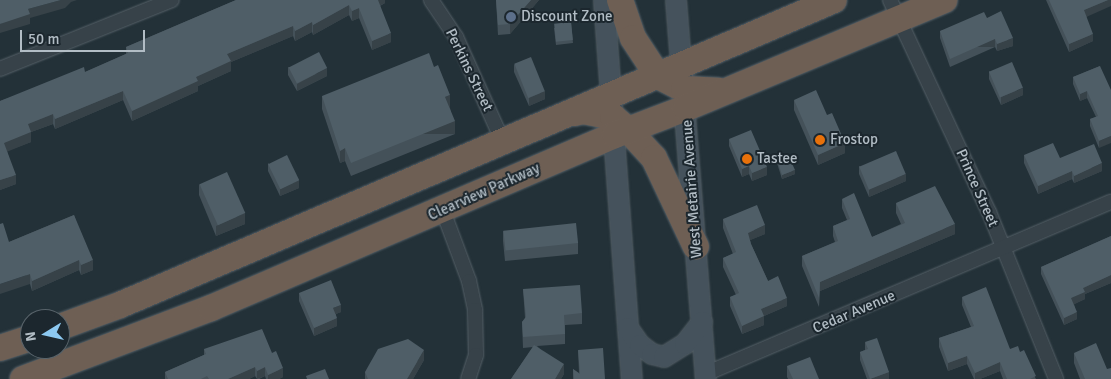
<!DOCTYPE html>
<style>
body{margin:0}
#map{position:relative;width:1111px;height:379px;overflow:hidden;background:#233138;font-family:Signika,sans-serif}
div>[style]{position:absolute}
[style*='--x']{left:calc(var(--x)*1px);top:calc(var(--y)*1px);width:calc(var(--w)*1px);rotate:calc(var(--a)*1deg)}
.roads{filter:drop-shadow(0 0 1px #556067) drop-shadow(0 0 1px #556067)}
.street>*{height:14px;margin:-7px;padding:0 7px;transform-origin:7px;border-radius:7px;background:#374249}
.secondary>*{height:20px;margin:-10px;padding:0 10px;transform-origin:10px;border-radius:10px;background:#45525c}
.highway>*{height:26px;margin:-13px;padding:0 13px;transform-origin:13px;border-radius:13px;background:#6e5f54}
.wall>*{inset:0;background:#445159}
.shaded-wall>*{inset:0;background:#374248;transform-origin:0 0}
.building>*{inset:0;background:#4f5e67;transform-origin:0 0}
.dots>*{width:14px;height:14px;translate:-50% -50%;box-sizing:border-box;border:2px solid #1c272e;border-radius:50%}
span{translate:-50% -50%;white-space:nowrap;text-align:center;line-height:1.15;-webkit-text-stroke:4px #1c272e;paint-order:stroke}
.poi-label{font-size:15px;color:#b2bdc5}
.left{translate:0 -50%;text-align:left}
.street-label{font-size:15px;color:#b2bdc5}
.north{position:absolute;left:20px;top:309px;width:50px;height:50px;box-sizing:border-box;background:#1c272e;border:1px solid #58636a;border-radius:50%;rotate:261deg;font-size:14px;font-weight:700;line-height:20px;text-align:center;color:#b2bdc5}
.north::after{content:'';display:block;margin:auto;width:18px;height:22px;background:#8cc8f0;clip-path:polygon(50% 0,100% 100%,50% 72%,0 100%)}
.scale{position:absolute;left:20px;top:30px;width:125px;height:22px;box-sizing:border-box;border:2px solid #b2bdc5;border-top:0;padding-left:6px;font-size:15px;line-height:18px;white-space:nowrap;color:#b2bdc5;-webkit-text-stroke:4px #1c272e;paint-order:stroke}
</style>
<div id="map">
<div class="roads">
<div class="street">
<i style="--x:431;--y:0;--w:45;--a:56"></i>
<i style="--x:456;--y:37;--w:115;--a:65.9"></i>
<i style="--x:890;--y:0;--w:234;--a:65"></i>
<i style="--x:989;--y:212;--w:180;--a:68.1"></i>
<i style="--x:0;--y:69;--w:185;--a:-21.9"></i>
<i style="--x:443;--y:211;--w:75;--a:69.6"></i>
<i style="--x:469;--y:281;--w:30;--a:78"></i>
<i style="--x:475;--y:310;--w:45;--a:88.7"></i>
<i style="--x:476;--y:355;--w:25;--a:108"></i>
<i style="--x:705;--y:374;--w:441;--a:-23"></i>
</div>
<div class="secondary">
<i style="--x:604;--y:0;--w:380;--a:85.8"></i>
<i style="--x:676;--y:0;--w:380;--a:85.5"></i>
<i style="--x:628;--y:328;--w:21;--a:55"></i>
<i style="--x:640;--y:345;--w:15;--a:37"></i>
<i style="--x:652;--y:354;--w:12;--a:14"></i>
<i style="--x:664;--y:357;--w:25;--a:-32"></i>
<i style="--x:685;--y:344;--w:28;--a:-52"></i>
</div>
<div class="highway">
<i style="--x:620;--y:0;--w:40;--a:71.1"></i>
<i style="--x:633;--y:38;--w:45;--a:56.7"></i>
<i style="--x:658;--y:76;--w:29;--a:27"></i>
<i style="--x:684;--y:89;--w:34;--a:3"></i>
<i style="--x:574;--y:113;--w:9;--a:-13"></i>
<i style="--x:583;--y:111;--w:31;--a:11"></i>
<i style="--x:613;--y:117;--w:20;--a:41"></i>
<i style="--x:628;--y:130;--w:38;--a:47"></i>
<i style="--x:654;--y:158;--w:98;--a:64.7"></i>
<i style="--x:60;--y:327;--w:64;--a:-20.1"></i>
<i style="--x:120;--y:305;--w:776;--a:-23.13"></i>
<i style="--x:0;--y:348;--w:32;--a:-18"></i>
<i style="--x:23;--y:379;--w:201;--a:-20.7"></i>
<i style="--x:211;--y:308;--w:439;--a:-23.2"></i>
<i style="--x:615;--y:135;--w:76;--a:-20.8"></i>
<i style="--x:686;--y:108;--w:280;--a:-22.7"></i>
</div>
</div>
<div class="wall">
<i style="clip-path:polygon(236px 0,385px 0,385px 3px,380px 6px,391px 42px,372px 50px,359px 18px,352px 21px,349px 15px,313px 35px,312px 32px,295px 41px,293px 36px,231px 62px,231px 71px,198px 86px,198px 91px,132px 121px,123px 100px,55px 129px,53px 124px,31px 132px,31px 142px,7px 151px,16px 184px,0 190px,0 101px,85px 72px,126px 54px,126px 47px)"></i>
<i style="clip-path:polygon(496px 0,539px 0,510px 34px,498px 35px)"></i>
<i style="clip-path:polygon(1046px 0,1111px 0,1086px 17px,1093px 41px,1069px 52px)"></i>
<i style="clip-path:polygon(987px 18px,1013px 46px,997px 51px,995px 47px,950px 67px,940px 38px,940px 31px)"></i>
<i style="clip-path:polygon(571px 22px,573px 43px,556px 45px,554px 28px)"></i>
<i style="clip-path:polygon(514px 64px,545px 99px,529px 106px,514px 72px)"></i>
<i style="clip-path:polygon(1100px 66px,1099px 148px,1090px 126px,1090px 119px,1096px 117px,1087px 98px,1080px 101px,1073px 84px,1073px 77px)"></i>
<i style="clip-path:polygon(288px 67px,327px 76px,297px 91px,288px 75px)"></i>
<i style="clip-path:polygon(989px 71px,1023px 95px,1001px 105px,989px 79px)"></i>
<i style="clip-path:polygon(322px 96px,450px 108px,455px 134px,351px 176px,345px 161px,340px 163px,322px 109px)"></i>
<i style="clip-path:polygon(794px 100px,845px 153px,818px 165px,794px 110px)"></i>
<i style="clip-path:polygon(729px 139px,767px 175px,752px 181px,749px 174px,742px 177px,729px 146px)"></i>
<i style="clip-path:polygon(1024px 155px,1060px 158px,1102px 171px,1074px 183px,1072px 179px,1038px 194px,1024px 163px)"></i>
<i style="clip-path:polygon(777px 160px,795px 174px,782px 179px,777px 163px)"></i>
<i style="clip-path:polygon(268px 163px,299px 188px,280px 196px,268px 171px)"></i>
<i style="clip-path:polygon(859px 166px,906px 181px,869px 197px,859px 174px)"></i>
<i style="clip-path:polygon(199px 184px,245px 224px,216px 236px,199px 195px)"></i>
<i style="clip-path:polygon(842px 199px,872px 237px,901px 224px,896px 213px,896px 203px,955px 234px,820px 291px,819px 307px,802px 266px,802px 256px,835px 242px,833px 236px,833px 226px,847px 220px,842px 208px)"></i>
<i style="clip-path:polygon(74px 215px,93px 270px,81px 275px,79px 270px,32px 291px,30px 284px,9px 242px)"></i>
<i style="clip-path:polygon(723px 219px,765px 234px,750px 240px,751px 244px,768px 281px,787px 306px,764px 316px,764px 325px,742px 334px,730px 306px,730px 297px,736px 295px,723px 267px,723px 258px,733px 254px,723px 228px)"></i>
<i style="clip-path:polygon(503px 231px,578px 243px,578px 254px,505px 261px,503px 241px)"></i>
<i style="clip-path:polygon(1111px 236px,1111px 283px,1085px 294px,1085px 299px,1074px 304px,1077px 319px,1064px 325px,1041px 274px,1041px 267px)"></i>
<i style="clip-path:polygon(523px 289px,582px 313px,582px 324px,565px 325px,565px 344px,537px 346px,564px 374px,561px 379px,511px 379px,533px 347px,523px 348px,522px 322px,525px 318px)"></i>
<i style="clip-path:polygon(299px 293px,341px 312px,336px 314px,337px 326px,314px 336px,299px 301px)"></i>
<i style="clip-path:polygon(962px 297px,1010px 349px,1020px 352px,1036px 379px,1003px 379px,1000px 371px,980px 379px,974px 379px,967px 364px,948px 371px,939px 347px,939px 338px,971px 327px,962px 305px)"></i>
<i style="clip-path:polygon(865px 342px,889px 372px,889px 379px,867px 379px,860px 360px,860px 352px,865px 350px)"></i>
<i style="clip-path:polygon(204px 349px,272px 353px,283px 377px,279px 379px,266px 379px,265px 376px,259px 379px,257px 379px,255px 376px,249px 379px,165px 379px,165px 372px,204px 355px)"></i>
<i style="clip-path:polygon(578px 350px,605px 379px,573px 379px,573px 369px,579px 373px)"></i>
<i style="clip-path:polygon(1074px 353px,1111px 379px,1080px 379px,1074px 363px)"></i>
<i style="clip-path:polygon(424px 360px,413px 379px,365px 379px,365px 372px)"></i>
<i style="clip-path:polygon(787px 366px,819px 379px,788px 379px,787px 377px)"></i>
</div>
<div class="shaded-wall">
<i style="clip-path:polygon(61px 0,77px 0,71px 2px,65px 8px,30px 18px,30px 24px,0 33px,0 24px,28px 9px)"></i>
<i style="clip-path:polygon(377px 0,385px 0,385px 3px,377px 7px)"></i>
<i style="clip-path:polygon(531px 0,539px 0,510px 34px,510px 24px)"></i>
<i style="clip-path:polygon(1108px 0,1111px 0,1111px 6px,1084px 18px,1084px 10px)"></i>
<i style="clip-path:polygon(349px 5px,349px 15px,313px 35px,313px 25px)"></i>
<i style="clip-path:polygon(359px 8px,359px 18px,352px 21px,352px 11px)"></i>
<i style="clip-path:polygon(312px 22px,312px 32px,295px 41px,295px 31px)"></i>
<i style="clip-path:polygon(293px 26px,293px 36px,231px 62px,231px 71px,198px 86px,198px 91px,132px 121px,132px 111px,196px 77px,227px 54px)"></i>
<i style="clip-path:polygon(391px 33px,391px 42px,372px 50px,372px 41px)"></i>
<i style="clip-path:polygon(1093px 34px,1093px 41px,1069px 52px,1069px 44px)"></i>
<i style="clip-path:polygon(1013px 38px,1013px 46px,997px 51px,997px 44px)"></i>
<i style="left:995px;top:39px;width:8px;height:49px;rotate:90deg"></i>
<i style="clip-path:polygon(327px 68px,327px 76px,297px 91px,297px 84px)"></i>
<i style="clip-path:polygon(1023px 88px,1023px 95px,1001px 105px,1001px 97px)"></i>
<i style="clip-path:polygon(123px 91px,123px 100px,55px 129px,55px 119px)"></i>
<i style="clip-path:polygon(545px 91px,545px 99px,529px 106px,529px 98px)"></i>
<i style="clip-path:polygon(1087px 91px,1087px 98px,1080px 101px,1080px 94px)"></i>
<i style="clip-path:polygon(450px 95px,450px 108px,445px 110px,445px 97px)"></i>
<i style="clip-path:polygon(53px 114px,53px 124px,31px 132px,31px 142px,4px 153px,4px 143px,28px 124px)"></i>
<i style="left:455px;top:121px;width:13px;height:112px;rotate:90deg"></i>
<i style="clip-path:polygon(1111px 136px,1111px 143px,1099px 148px,1099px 141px)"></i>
<i style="clip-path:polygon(845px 143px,845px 153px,818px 165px,818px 155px)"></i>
<i style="clip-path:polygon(345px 148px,345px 161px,340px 163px,340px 151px)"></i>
<i style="clip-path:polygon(1102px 163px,1102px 171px,1074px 183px,1074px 176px)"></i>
<i style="clip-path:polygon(749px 166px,749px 174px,742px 177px,742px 169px)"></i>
<i style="clip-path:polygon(767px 167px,767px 175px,752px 181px,752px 173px)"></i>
<i style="clip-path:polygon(795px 170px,795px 174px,782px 179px,782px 175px)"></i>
<i style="clip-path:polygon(1072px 171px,1072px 179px,1038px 194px,1038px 186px)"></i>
<i style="clip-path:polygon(906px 174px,906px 181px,869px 197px,869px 189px)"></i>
<i style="clip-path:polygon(16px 175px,16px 184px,0 190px,0 180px)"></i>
<i style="clip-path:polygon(299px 180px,299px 188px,280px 196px,280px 189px)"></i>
<i style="clip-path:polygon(245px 213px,245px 224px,216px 236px,216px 226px)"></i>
<i style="clip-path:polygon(955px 224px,955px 234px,820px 291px,820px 282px)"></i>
<i style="clip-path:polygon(765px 225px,765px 234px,748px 241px,748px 233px)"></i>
<i style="clip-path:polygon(79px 260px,79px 270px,32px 291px,32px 281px)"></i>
<i style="clip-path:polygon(93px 260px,93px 270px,81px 275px,81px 265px)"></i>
<i style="clip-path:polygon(30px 274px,30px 284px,0 294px,0 284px)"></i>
<i style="clip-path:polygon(1111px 275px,1111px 283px,1085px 294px,1085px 299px,1071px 306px,1071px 298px,1083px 288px)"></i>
<i style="clip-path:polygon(787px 298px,787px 306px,764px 316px,764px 325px,742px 334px,742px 326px,761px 309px)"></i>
<i style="clip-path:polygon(341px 305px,341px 312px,333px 315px,333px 308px)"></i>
<i style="clip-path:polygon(1077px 312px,1077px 319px,1064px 325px,1064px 318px)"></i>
<i style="clip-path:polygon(337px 318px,337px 326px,314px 336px,314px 328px)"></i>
<i style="clip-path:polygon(424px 350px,424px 360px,413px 379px,407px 379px)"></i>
<i style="clip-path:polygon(967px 356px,967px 364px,948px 371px,948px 363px)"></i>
<i style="clip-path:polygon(1000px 362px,1000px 371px,980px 379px,975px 379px,975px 373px)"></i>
<i style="clip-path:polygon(564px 364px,564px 374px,561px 379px,555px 379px)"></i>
<i style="clip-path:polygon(255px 367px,255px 376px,249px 379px,228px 379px)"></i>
<i style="clip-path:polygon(265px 367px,265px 376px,257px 379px,257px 371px)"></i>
<i style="clip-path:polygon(283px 368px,283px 377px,279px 379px,268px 379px,268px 375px)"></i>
<i style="clip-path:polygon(889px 372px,889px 379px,870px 379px)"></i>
</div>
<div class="building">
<i style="clip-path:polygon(0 0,61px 0,28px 9px,30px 14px,0 24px)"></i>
<i style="clip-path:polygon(236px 0,378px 0,391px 33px,372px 41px,359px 8px,352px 11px,349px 5px,313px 25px,312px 22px,295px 31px,293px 26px,227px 54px,231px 61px,196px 77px,198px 81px,132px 111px,123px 91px,55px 119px,53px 114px,28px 124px,31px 132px,4px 143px,16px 175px,0 180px,0 101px,84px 67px,85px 72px,128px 53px,126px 47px)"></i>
<i style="clip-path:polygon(496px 0,531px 0,510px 24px,498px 25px)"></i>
<i style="clip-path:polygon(1049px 0,1108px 0,1084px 10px,1093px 34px,1069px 44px)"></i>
<i style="clip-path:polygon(1001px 11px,1013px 38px,997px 44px,995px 39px,950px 59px,940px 31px,984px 12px,987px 18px)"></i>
<i style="left:571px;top:22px;width:18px;height:17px;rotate:84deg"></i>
<i style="left:319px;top:52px;width:18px;height:34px;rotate:63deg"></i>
<i style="clip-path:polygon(429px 53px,434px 67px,438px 65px,450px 95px,445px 97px,455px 121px,351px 163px,345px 148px,340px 151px,322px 96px)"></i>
<i style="left:531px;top:57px;width:37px;height:18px;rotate:68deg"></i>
<i style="left:1012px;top:62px;width:28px;height:25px;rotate:67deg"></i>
<i style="clip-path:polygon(1100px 66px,1111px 90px,1111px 136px,1099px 141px,1090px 119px,1098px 116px,1087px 91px,1080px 94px,1073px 77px)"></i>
<i style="clip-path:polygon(816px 90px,827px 115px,832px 113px,845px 143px,818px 155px,794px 100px)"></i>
<i style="clip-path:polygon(751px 130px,767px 167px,752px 173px,749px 166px,742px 169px,729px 139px)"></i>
<i style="clip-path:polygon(1053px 143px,1060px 158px,1094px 144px,1102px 163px,1074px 176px,1072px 171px,1038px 186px,1024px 155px)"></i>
<i style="left:896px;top:151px;width:25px;height:40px;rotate:67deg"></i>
<i style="left:287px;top:155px;width:28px;height:21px;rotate:64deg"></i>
<i style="clip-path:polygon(788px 155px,795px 170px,782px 175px,777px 160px)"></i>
<i style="left:227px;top:172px;width:45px;height:30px;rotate:66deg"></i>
<i style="clip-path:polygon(935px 186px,955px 224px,820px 282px,819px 298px,802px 256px,838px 241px,833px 226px,850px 219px,842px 199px,854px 193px,872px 237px,905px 223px,896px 203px)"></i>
<i style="clip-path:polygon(757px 205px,765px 225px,748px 233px,751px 244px,768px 281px,778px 276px,787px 298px,761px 309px,764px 316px,742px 326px,730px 297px,739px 293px,723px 258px,736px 252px,723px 219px)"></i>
<i style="clip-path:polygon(74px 215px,93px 260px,81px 265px,79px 260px,32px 281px,30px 274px,0 284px,0 224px,3px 223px,9px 242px)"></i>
<i style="left:576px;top:223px;width:20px;height:73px;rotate:84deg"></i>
<i style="clip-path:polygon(1111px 236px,1111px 275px,1083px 288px,1085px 292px,1071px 298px,1077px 312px,1064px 318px,1041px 267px)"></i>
<i style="clip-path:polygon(331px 280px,341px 305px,333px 308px,337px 318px,314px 328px,299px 293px)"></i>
<i style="clip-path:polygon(580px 285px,582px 313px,564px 315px,565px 334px,523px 337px,522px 322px,526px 317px,523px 289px)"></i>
<i style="clip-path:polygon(986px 287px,1010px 349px,1018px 346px,1020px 352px,1024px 350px,1036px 376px,1030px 379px,1007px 379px,1000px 362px,975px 373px,967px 356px,948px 363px,939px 338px,974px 326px,962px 297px)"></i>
<i style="clip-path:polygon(262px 329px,272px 353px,276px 351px,283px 368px,268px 375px,265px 367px,257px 371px,255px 367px,228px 379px,209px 379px,207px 376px,201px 379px,168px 379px,165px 372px,206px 354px,204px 349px)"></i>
<i style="clip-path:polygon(877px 338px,889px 372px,870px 379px,860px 352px,868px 349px,865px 342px)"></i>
<i style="clip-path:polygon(408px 339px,424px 350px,407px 379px,368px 379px,365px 372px,378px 349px)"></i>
<i style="clip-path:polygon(1096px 343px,1107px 369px,1111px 368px,1111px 379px,1085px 379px,1074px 353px)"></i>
<i style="clip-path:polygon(534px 345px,564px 364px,555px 379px,511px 379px)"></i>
<i style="clip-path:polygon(603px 348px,605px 379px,574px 379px,573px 369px,580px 374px,578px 350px)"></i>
<i style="clip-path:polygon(810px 357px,819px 379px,793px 379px,787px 366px)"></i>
<i style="clip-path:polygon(325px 369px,329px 379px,307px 379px,306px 376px)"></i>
</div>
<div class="dots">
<i style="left:511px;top:17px;background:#5c6f8a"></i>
<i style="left:820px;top:140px;background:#e8710a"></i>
<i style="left:747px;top:159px;background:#e8710a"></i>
</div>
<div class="poi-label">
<span class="left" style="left:521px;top:17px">Discount Zone</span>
<span class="left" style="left:830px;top:140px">Frostop</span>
<span class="left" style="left:757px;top:159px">Tastee</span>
</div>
<div class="street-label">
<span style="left:469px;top:70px;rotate:64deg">Perkins Street</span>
<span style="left:977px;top:188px;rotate:66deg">Prince Street</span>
<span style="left:692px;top:189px;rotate:-94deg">West Metairie Avenue</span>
<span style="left:484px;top:192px;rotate:-24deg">Clearview Parkway</span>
<span style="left:854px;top:312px;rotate:-23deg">Cedar Avenue</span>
</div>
<div class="north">N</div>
<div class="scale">50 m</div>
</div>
